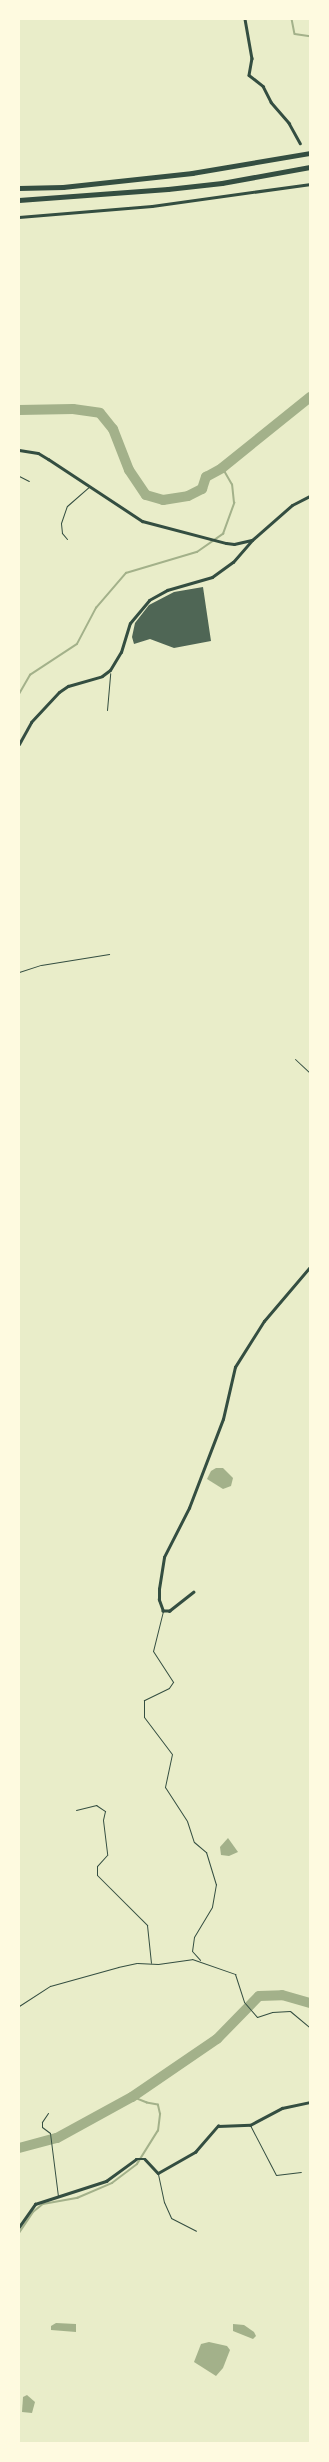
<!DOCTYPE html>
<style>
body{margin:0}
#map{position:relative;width:329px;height:2462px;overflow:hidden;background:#e9edc9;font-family:Inter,sans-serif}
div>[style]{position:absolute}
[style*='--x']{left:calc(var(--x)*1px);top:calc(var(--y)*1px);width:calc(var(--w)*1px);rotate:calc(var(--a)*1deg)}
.water>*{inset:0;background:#a3b18a}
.stream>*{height:1.5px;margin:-0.75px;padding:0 0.75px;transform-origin:0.75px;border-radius:0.75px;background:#a3b18a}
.river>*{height:10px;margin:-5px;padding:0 5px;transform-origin:5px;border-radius:5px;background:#a3b18a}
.building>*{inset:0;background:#4f6655}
.service>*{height:1px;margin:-0.5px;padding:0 0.5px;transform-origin:0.5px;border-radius:0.5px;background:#344e41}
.minor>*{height:2.5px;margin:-1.25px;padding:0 1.25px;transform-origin:1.25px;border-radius:1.25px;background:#344e41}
.tertiary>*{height:3px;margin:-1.5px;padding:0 1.5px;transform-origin:1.5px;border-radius:1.5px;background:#344e41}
.motorway>*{height:4.5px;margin:-2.25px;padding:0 2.25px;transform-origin:2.25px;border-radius:2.25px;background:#344e41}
span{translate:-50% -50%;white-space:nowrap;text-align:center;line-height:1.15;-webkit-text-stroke:4px #fefae0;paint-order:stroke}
.frame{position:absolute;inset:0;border:20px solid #fefae0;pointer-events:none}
</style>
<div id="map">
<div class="water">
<i style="clip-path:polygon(216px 1468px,223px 1468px,233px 1478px,231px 1486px,223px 1489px,207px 1479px,211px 1471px)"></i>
<i style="clip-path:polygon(228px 1838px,238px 1852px,229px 1856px,221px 1855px,220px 1847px)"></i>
<i style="clip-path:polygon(56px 2323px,76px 2324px,76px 2332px,51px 2330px,51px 2326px)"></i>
<i style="clip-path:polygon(233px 2324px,244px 2325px,254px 2332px,256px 2336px,253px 2339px,233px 2331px)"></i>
<i style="clip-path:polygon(209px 2342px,227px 2346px,230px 2350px,223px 2368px,216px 2376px,194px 2362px,201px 2344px)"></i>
<i style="clip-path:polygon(27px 2395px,35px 2402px,32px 2413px,22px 2412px,23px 2397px)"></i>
</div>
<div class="stream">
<i style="--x:292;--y:19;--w:15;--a:79"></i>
<i style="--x:295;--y:34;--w:15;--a:8"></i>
<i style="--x:19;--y:694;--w:22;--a:-60"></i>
<i style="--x:30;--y:675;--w:56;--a:-33.4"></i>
<i style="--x:77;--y:644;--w:41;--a:-62.2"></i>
<i style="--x:96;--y:608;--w:46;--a:-49.4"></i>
<i style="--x:126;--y:573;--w:74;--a:-16.5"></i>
<i style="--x:197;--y:552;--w:32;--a:-35"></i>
<i style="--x:223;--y:534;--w:33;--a:-70"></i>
<i style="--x:234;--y:503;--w:18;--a:-96"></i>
<i style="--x:232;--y:485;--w:20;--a:-120"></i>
<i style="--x:19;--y:2233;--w:25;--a:-56"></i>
<i style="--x:33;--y:2212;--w:13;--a:-39"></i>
<i style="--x:43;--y:2204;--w:35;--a:-10"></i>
<i style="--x:77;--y:2198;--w:38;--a:-23"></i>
<i style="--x:112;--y:2183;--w:31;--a:-37"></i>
<i style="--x:137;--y:2164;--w:39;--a:-58"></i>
<i style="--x:158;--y:2131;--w:17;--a:-83"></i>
<i style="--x:160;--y:2114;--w:9;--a:-103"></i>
<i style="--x:158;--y:2105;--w:11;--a:-170"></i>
<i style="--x:147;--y:2103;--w:16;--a:-158"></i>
</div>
<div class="river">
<i style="--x:19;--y:410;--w:54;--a:-1.1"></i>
<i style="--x:73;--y:409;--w:27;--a:8"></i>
<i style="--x:100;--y:413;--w:21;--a:51"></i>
<i style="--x:113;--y:429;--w:44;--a:68.7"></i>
<i style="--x:129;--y:470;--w:30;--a:56"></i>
<i style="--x:146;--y:495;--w:18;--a:16"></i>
<i style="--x:163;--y:500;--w:25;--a:-9"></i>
<i style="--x:188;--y:496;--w:16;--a:-27"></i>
<i style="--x:202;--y:489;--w:13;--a:-72"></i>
<i style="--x:206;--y:477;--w:18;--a:-29"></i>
<i style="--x:222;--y:468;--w:113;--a:-38.9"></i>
<i style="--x:19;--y:2148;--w:39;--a:-15"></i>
<i style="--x:57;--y:2138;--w:85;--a:-28.7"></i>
<i style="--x:132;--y:2097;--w:103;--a:-34.3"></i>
<i style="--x:217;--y:2039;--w:60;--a:-45.7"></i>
<i style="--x:259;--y:1996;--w:23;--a:-2"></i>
<i style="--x:282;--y:1995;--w:29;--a:16"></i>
</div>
<div class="building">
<i style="clip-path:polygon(203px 587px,211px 641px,174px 648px,150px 639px,134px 644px,132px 637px,135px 623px,149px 605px,174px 592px)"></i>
</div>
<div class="service">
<i style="--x:19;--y:476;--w:11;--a:27"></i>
<i style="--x:67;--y:539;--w:8;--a:-130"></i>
<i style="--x:62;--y:533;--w:10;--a:-96"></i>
<i style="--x:61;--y:523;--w:18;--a:-71"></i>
<i style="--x:67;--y:506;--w:29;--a:-41"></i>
<i style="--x:107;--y:710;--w:37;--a:-85"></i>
<i style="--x:19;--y:972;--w:23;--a:-18"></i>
<i style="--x:41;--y:965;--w:69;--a:-9.2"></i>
<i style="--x:295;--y:1059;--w:21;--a:43"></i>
<i style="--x:163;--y:1611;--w:41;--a:104"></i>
<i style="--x:153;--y:1651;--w:37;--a:57"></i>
<i style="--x:173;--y:1682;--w:7;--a:124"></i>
<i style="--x:169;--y:1688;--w:28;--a:154"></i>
<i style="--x:144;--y:1700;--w:17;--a:90"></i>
<i style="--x:144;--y:1717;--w:46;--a:52.9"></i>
<i style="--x:172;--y:1754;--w:34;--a:102"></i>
<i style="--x:165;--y:1787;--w:40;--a:57.1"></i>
<i style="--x:187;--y:1821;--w:22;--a:72"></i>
<i style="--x:194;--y:1842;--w:16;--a:40"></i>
<i style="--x:206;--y:1852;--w:34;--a:73"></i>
<i style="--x:216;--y:1884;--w:23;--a:100"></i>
<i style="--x:212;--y:1907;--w:35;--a:121"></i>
<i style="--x:194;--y:1937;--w:14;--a:98"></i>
<i style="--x:192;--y:1951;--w:12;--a:48"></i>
<i style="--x:76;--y:1810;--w:21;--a:-14"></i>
<i style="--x:96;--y:1805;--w:11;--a:34"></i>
<i style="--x:105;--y:1811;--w:9;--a:103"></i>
<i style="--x:103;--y:1820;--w:35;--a:83"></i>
<i style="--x:107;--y:1855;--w:15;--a:132"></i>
<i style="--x:97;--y:1866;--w:9;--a:90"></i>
<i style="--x:97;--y:1875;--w:71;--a:45"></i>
<i style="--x:147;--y:1925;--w:38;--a:84"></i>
<i style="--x:19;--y:2006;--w:37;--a:-33"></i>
<i style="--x:50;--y:1986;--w:71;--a:-15.6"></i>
<i style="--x:118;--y:1967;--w:19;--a:-12"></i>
<i style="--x:137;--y:1963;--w:21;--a:3"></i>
<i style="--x:158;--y:1964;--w:34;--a:-8"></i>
<i style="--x:192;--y:1959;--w:46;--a:19.2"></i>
<i style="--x:235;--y:1974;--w:29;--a:72"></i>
<i style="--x:244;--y:2002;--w:20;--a:49"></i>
<i style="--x:257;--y:2017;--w:16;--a:-18"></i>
<i style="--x:272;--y:2012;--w:18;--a:-3"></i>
<i style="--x:290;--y:2011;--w:26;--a:40"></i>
<i style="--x:48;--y:2113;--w:11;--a:124"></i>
<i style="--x:42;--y:2122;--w:5;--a:90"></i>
<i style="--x:42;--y:2127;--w:10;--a:37"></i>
<i style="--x:50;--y:2133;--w:64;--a:82.8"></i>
<i style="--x:250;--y:2125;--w:56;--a:62.5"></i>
<i style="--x:276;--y:2175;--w:25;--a:-7"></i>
<i style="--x:158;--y:2174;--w:29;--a:78"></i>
<i style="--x:164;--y:2202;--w:17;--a:66"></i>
<i style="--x:171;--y:2218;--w:28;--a:27"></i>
</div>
<div class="minor">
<i style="--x:245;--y:19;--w:40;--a:80"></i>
<i style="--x:252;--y:58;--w:17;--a:100"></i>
<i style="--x:249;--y:75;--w:18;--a:38"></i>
<i style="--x:263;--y:86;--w:18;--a:63"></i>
<i style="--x:271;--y:102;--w:28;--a:49"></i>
<i style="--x:289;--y:123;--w:23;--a:61"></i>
<i style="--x:19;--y:217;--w:133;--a:-4.7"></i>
<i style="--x:152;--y:206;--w:160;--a:-7.9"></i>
<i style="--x:194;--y:1592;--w:31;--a:142"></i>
<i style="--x:170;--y:1611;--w:7;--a:180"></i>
<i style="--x:163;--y:1611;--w:12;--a:-110"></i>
<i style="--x:159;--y:1600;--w:11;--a:-90"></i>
<i style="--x:159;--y:1589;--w:32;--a:-81"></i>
<i style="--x:164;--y:1557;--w:55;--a:-63"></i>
<i style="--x:189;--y:1508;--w:95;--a:-69.1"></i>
<i style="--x:223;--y:1419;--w:53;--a:-77"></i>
<i style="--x:235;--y:1367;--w:54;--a:-57.8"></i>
<i style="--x:264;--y:1321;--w:71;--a:-49.6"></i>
<i style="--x:19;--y:2227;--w:28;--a:-55"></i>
<i style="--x:35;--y:2204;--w:75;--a:-17.9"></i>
<i style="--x:106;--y:2181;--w:37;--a:-36"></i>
<i style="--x:136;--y:2159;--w:9;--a:0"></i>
<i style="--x:145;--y:2159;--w:19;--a:47"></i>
<i style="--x:158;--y:2173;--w:43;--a:-29.6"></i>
<i style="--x:195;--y:2152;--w:35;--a:-49"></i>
<i style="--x:218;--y:2126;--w:32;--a:-2"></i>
<i style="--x:250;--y:2125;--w:36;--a:-28"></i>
<i style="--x:282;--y:2108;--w:29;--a:-12"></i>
</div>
<div class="tertiary">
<i style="--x:19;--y:450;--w:19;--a:9"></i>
<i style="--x:38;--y:453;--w:12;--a:31"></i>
<i style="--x:48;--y:459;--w:113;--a:33.4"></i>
<i style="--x:142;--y:521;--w:87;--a:14.7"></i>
<i style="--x:226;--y:543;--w:8;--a:7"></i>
<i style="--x:234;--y:544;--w:18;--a:-13"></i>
<i style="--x:252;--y:540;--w:53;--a:-41.2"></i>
<i style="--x:292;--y:505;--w:20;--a:-27"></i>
<i style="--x:19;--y:744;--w:25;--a:-61"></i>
<i style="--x:31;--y:722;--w:41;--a:-47"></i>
<i style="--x:59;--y:692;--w:11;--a:-34"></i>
<i style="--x:68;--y:686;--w:35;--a:-16"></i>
<i style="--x:102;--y:676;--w:10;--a:-37"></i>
<i style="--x:110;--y:670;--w:21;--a:-59"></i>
<i style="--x:121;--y:652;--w:30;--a:-73"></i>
<i style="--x:130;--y:623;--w:30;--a:-50"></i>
<i style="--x:149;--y:600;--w:21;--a:-29"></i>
<i style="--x:167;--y:590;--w:47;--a:-16.1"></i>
<i style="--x:212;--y:577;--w:26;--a:-36"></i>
<i style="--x:233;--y:562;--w:29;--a:-49"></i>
</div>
<div class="motorway">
<i style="--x:19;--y:188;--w:44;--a:-1.3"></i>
<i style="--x:63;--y:187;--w:130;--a:-6.2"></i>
<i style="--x:192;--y:173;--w:120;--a:-9.6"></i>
<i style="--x:19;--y:200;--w:149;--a:-4.2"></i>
<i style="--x:168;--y:189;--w:54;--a:-6.3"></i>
<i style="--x:222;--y:183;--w:89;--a:-10.3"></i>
</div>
<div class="frame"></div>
</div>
